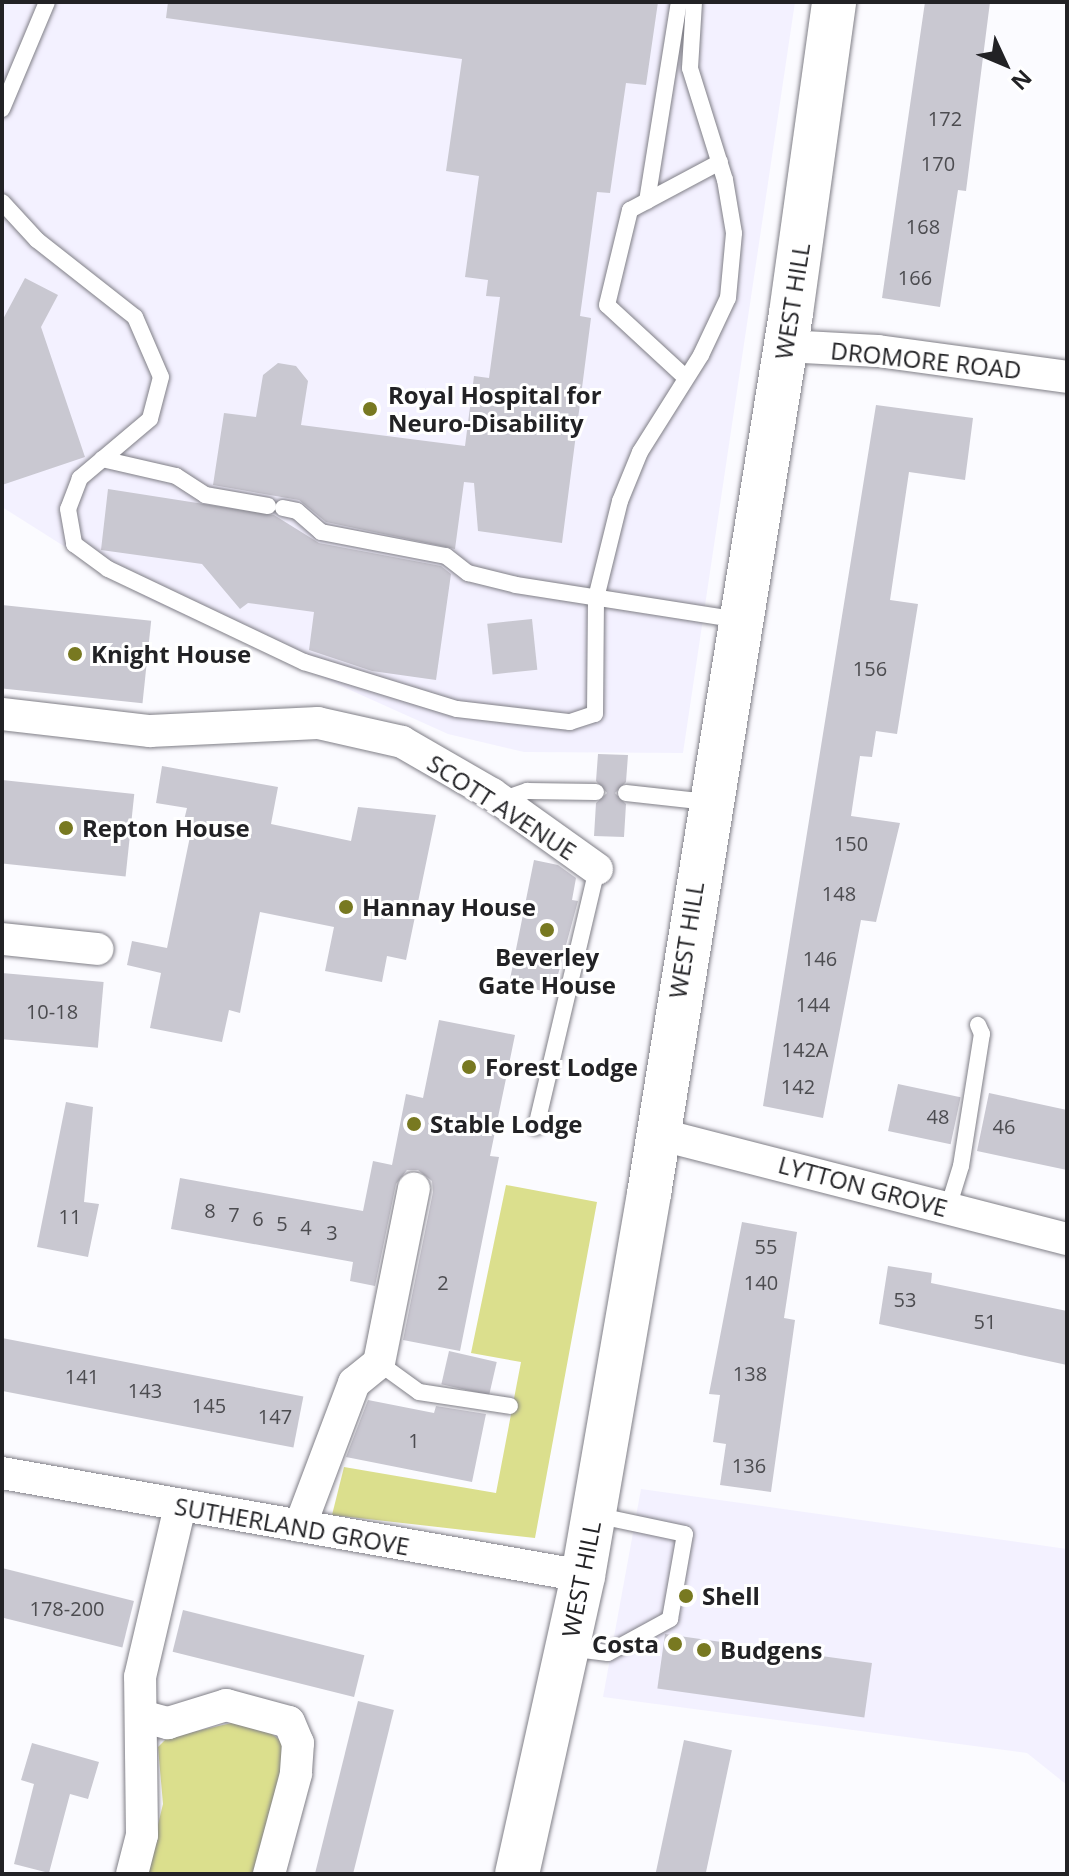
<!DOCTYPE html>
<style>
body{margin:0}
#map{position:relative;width:1069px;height:1876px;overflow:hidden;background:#fbfbff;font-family:"Open Sans",sans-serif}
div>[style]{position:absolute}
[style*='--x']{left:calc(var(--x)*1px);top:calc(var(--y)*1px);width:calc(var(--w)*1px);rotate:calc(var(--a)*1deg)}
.built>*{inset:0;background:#f3f1ff}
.green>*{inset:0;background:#dbdf8d}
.building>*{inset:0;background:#c9c8d1;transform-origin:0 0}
.roads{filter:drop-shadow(0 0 2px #807f87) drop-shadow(0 0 2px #807f87)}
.lane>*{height:16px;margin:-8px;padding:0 8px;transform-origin:8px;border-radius:8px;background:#fff}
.street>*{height:32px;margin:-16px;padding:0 16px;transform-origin:16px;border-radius:16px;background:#fff}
.highway>*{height:44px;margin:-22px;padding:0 22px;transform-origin:22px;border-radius:22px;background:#fff}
.dots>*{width:22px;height:22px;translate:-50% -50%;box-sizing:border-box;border:4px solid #fff;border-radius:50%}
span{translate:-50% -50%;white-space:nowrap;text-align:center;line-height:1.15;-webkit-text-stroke:6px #fff;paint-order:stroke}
.number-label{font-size:20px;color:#4c4c50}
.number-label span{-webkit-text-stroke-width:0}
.street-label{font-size:24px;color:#222225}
.poi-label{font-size:24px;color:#222225;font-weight:700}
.left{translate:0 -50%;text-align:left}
.right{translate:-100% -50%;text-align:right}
.frame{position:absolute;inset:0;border:4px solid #222225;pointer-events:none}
.north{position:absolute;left:965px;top:24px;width:80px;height:80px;-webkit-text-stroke:6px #fff;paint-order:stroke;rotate:134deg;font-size:22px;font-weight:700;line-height:32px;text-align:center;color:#222225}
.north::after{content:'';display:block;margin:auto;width:28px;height:36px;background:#222225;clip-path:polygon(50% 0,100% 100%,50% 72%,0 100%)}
</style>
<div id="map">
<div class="built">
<i style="clip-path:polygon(2px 2px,795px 2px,683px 753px,524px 752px,448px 734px,146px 598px,2px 507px)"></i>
<i style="clip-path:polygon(641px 1489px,1067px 1549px,1067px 1785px,1027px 1753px,603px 1697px)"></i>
</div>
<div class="green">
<i style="clip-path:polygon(506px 1185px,597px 1202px,535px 1538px,332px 1515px,344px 1467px,496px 1493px,521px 1362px,471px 1353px)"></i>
<i style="clip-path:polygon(240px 1721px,262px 1726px,282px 1742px,288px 1770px,259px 1874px,146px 1874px,163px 1804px,158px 1747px,167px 1738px)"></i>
</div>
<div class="building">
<i style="clip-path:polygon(168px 2px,658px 2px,646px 85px,626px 83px,610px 193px,597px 192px,580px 316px,591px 318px,562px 543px,478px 531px,474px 483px,464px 482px,455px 549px,326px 522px,299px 500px,213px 485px,224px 413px,256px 417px,263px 375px,278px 363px,296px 366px,308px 381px,301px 425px,465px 446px,474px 376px,489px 378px,500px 297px,486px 296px,488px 280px,465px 277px,479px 176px,446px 171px,462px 59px,166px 18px)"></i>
<i style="clip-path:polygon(925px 2px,990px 2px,966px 191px,958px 190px,940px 307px,882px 298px)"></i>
<i style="clip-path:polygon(25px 278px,58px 295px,41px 327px,85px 457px,2px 485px,2px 321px)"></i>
<i style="clip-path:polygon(876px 405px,973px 418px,965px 480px,909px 472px,890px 600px,918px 604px,897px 734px,876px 731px,872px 757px,860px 756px,851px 816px,900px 823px,876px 922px,861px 920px,823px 1118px,763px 1106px)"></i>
<i style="clip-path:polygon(108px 489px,274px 515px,319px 543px,441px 566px,451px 574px,436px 680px,372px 671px,309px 650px,314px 612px,248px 603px,240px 609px,202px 564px,101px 550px)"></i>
<i style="left:2px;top:605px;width:150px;height:83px;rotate:6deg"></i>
<i style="left:532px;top:619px;width:51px;height:45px;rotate:84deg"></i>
<i style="clip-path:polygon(598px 754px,628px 755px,626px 782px,615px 793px,626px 804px,624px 837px,594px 836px,596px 803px,607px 793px,596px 781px)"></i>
<i style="clip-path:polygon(162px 766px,278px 787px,271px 824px,351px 841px,358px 807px,436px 815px,406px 960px,387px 956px,382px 982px,325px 971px,334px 927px,260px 912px,240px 1013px,229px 1010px,222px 1042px,150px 1028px,161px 973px,127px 965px,132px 941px,167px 948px,193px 822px,184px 820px,187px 808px,156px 803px)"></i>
<i style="left:2px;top:780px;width:133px;height:83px;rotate:6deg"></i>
<i style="clip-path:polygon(534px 860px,558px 865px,576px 878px,572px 900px,578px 901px,553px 993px,509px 984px)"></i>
<i style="left:2px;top:973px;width:102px;height:66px;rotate:5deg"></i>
<i style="clip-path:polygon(439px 1020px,515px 1035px,490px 1156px,499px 1157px,460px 1351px,403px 1340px,433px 1192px,432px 1181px,418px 1170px,407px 1170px,396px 1184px,375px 1286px,350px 1281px,353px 1262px,171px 1229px,180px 1178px,363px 1211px,373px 1161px,392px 1165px,406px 1094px,423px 1098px)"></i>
<i style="left:898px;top:1084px;width:64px;height:48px;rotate:12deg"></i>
<i style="clip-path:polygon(989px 1093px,1067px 1110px,1067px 1170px,977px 1151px)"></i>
<i style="clip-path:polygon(66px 1102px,93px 1107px,84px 1202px,99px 1204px,88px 1257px,37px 1247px)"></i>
<i style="clip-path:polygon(742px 1222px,797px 1232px,784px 1318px,795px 1320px,771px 1492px,720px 1485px,726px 1444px,713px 1442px,720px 1395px,709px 1394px)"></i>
<i style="clip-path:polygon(888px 1266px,932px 1273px,931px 1283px,1067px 1311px,1067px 1365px,879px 1324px)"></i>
<i style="left:2px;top:1338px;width:307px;height:52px;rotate:11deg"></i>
<i style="left:449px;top:1351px;width:49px;height:34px;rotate:13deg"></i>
<i style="clip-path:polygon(368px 1400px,434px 1413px,436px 1406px,486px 1414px,472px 1482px,346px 1457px)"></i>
<i style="left:2px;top:1568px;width:136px;height:48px;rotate:14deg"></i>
<i style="left:183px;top:1610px;width:187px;height:43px;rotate:14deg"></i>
<i style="left:665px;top:1634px;width:209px;height:55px;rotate:8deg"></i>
<i style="left:358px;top:1701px;width:37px;height:179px;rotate:14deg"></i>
<i style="left:684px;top:1740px;width:49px;height:137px;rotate:12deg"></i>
<i style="clip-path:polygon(32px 1743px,99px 1762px,88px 1799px,70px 1794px,49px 1873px,14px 1864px,34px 1784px,21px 1780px)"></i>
</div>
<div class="roads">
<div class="lane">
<i style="--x:2;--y:109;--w:116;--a:-67.2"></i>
<i style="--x:647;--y:201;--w:202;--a:-80.9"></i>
<i style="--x:2;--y:202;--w:52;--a:47.4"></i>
<i style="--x:37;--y:240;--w:125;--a:38.2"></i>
<i style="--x:135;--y:317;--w:65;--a:66.6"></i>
<i style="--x:161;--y:377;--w:43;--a:104.7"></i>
<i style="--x:150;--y:419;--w:92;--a:139.9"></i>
<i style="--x:80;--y:478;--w:33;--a:111"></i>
<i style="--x:68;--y:509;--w:36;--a:80"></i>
<i style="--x:74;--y:544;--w:42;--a:36.3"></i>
<i style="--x:108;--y:569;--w:217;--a:25.4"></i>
<i style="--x:304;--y:662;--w:160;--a:17.1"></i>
<i style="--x:457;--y:709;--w:114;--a:6.6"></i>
<i style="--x:570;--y:722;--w:26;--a:-18"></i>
<i style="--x:595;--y:714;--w:116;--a:-89.5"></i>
<i style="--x:596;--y:598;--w:100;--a:-76.1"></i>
<i style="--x:620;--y:501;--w:53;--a:-67.8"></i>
<i style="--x:640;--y:452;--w:115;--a:-57.8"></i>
<i style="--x:701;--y:355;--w:63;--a:-64.7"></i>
<i style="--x:728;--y:298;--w:65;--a:-84.7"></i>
<i style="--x:734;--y:233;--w:54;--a:-99.6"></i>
<i style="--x:725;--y:180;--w:117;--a:-107.4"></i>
<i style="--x:690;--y:68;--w:66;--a:-86.5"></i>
<i style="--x:685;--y:377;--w:106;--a:-137.3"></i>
<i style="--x:607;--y:305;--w:98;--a:-76.4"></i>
<i style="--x:630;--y:210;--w:102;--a:-28.1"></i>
<i style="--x:102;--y:459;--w:76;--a:12.9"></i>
<i style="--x:176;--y:476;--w:35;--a:33"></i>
<i style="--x:205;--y:495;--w:64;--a:9.9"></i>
<i style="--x:283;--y:508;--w:14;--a:12"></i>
<i style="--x:297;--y:511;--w:32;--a:41"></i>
<i style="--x:321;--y:532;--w:127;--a:10.9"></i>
<i style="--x:446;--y:556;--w:28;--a:38"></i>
<i style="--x:468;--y:573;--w:49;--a:14"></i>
<i style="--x:516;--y:585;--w:227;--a:8.9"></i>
<i style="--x:626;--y:793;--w:82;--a:6.3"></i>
<i style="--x:501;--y:800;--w:28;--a:-19"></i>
<i style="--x:527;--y:791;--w:69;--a:0.8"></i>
<i style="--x:536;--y:1127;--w:265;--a:-76.7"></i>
<i style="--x:948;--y:1208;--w:44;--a:-72.8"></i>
<i style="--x:961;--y:1166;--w:134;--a:-81"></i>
<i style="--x:982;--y:1034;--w:10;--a:-114"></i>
<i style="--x:379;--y:1363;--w:49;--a:35.9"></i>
<i style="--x:419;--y:1392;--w:92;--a:8.7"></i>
<i style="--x:568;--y:1648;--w:40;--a:7.1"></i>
<i style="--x:608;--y:1653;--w:71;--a:-28.7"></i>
<i style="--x:670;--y:1619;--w:86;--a:-80"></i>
<i style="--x:685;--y:1534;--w:92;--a:-168.1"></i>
</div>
<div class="street">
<i style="--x:785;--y:346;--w:93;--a:3.1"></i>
<i style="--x:878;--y:351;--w:191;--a:7.8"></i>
<i style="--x:2;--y:714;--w:149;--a:6.6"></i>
<i style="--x:150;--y:731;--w:168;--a:-2.7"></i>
<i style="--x:318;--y:723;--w:86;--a:12.7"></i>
<i style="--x:402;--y:742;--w:104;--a:30"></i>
<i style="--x:492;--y:794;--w:129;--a:35.5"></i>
<i style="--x:2;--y:939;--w:96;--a:6"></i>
<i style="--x:658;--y:1134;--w:422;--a:14.4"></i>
<i style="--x:2;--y:1473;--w:590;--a:10.05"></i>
<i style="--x:300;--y:1526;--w:153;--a:-69.3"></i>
<i style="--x:354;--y:1383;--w:32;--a:-39"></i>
<i style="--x:379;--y:1363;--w:178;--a:-78.7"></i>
<i style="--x:141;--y:1716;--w:28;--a:15"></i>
<i style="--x:168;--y:1723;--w:61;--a:-17.2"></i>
<i style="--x:226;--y:1705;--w:65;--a:15.1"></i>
<i style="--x:289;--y:1722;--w:23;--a:67"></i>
<i style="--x:298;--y:1743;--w:31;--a:94"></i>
<i style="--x:296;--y:1774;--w:104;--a:105.1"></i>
<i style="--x:132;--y:1874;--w:40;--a:-75.6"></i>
<i style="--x:142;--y:1835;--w:158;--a:-90.7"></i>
<i style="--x:140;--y:1677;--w:176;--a:-76.8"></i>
</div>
<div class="highway">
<i style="--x:517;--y:1874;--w:305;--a:-77.5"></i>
<i style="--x:583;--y:1576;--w:388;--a:-80.2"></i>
<i style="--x:649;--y:1194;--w:892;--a:-80.84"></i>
<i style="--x:791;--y:313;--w:314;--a:-82.1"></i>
</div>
</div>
<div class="dots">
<i style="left:370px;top:409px;background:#787921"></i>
<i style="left:75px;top:654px;background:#787921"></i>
<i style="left:66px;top:828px;background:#787921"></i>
<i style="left:346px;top:907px;background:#787921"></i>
<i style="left:547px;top:930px;background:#787921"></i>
<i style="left:469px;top:1067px;background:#787921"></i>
<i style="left:414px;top:1124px;background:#787921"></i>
<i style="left:686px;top:1596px;background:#787921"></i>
<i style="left:675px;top:1644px;background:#787921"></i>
<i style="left:704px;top:1650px;background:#787921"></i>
</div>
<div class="number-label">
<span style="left:945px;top:118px">172</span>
<span style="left:938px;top:163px">170</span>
<span style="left:923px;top:226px">168</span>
<span style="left:915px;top:277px">166</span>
<span style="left:870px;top:668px">156</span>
<span style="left:851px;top:843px">150</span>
<span style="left:839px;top:893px">148</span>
<span style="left:820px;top:958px">146</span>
<span style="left:813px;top:1004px">144</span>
<span style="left:52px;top:1011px">10-18</span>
<span style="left:805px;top:1049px">142A</span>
<span style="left:798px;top:1086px">142</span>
<span style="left:938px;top:1116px">48</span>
<span style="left:1004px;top:1126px">46</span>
<span style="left:210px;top:1210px">8</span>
<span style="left:234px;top:1214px">7</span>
<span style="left:70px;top:1216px">11</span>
<span style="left:258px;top:1218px">6</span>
<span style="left:282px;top:1223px">5</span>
<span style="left:306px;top:1227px">4</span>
<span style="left:332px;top:1232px">3</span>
<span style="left:766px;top:1246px">55</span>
<span style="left:443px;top:1282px">2</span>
<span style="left:761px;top:1282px">140</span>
<span style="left:905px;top:1299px">53</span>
<span style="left:985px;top:1321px">51</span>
<span style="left:750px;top:1373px">138</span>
<span style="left:82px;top:1376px">141</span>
<span style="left:145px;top:1390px">143</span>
<span style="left:209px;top:1405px">145</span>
<span style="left:275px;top:1416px">147</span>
<span style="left:414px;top:1440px">1</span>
<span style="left:749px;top:1465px">136</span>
<span style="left:67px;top:1608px">178-200</span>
</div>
<div class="street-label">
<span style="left:792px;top:301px;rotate:-81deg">WEST HILL</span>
<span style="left:926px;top:360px;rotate:6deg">DROMORE ROAD</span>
<span style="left:502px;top:807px;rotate:33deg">SCOTT AVENUE</span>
<span style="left:686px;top:940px;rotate:-81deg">WEST HILL</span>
<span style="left:863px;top:1186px;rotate:15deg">LYTTON GROVE</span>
<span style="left:292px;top:1526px;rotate:10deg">SUTHERLAND GROVE</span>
<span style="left:581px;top:1579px;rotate:-79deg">WEST HILL</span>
</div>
<div class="poi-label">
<span class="left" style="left:388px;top:409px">Royal Hospital for<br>Neuro-Disability</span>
<span class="left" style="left:91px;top:654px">Knight House</span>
<span class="left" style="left:82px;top:828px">Repton House</span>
<span class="left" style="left:362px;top:907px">Hannay House</span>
<span style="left:547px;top:971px">Beverley<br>Gate House</span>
<span class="left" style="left:485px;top:1067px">Forest Lodge</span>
<span class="left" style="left:430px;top:1124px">Stable Lodge</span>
<span class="left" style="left:702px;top:1596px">Shell</span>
<span class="right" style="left:659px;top:1644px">Costa</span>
<span class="left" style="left:720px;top:1650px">Budgens</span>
</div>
<div class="frame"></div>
<div class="north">N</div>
</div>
